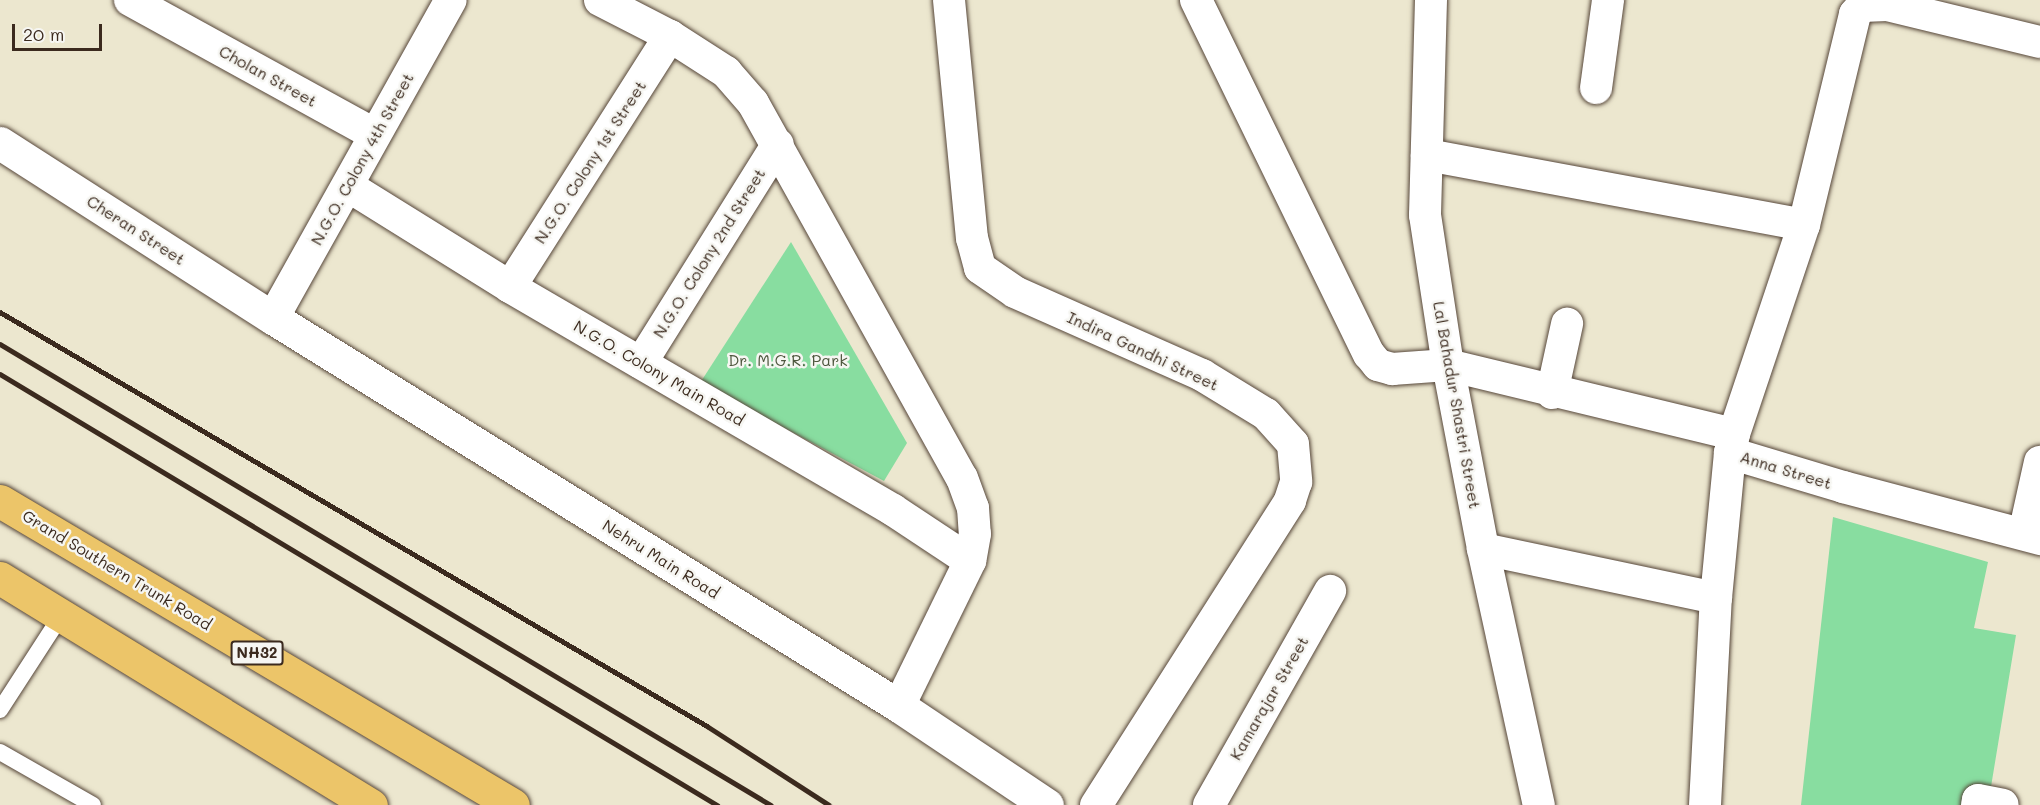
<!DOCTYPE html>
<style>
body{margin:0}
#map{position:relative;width:2040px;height:805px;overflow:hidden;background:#ece7cf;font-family:Mali,sans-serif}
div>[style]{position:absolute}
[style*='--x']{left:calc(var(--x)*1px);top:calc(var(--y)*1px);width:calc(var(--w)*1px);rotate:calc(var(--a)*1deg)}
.green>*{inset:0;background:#88dda0}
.roads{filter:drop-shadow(0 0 2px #564639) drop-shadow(0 0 2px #564639)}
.service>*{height:16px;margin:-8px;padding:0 8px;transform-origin:8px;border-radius:8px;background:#fff}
.minor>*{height:32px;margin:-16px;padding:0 16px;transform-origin:16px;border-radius:16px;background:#fff}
.tertiary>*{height:33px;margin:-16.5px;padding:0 16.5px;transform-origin:16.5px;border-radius:16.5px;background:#fff}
.trunk>*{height:33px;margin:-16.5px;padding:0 16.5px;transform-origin:16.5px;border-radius:16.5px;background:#ecc569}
.rail>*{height:4.5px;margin:-2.25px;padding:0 2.25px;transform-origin:2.25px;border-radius:2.25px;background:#3b2a1e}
span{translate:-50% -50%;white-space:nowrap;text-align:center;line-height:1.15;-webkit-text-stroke:5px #f6f6f2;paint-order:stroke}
.shield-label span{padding:2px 4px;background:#f6f6f2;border:2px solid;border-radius:4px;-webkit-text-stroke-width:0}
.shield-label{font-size:15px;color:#3b2a1e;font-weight:700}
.street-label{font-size:16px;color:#3b2a1e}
.park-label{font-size:16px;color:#4e573e}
.scale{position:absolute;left:12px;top:24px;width:90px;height:27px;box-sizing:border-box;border:3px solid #3b2a1e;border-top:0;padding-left:8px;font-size:18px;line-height:21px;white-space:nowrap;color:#3b2a1e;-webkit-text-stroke:4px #f6f6f2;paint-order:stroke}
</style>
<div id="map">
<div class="green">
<i style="clip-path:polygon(791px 242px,907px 443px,884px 481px,700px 383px)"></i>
<i style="clip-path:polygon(1833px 517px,1988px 562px,1974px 628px,2016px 635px,1988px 805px,1801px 805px)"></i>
</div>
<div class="roads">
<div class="service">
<i style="--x:0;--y:710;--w:114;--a:-57.1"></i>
<i style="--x:0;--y:752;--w:107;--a:29.7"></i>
</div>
<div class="minor">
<i style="--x:130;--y:0;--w:278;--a:28.8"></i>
<i style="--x:600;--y:0;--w:79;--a:27.2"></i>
<i style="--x:670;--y:36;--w:67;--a:32.7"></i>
<i style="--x:726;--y:72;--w:41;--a:48.9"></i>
<i style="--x:753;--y:103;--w:429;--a:60.9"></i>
<i style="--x:962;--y:478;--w:32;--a:70"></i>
<i style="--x:973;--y:508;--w:26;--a:86"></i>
<i style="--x:975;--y:534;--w:27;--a:100"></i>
<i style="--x:970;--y:561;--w:161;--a:116.1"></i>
<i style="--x:949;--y:0;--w:239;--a:84.5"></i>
<i style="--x:972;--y:238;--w:31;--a:75"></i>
<i style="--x:980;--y:268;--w:42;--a:34.4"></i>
<i style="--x:1015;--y:292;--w:205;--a:23.9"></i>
<i style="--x:1202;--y:375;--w:75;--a:31.4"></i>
<i style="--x:1266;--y:414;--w:40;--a:48"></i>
<i style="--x:1293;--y:444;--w:38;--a:85"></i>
<i style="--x:1296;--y:482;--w:20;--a:108"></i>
<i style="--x:1290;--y:501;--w:361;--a:122.5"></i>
<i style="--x:1196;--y:0;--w:394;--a:64"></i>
<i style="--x:1369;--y:354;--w:14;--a:51"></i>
<i style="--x:1378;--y:365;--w:15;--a:16"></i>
<i style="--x:1392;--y:369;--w:56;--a:-4.1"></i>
<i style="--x:1448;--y:365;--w:294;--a:13.6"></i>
<i style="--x:1734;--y:434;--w:19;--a:102"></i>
<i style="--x:1730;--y:453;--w:118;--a:16.7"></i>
<i style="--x:1843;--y:487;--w:204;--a:14.8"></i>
<i style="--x:1431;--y:0;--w:215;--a:91.6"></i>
<i style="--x:1425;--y:215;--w:152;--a:81.3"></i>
<i style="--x:1448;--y:365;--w:187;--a:79.2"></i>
<i style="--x:1483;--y:549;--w:262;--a:77.7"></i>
<i style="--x:1596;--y:88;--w:89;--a:-82.2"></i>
<i style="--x:1427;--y:155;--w:383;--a:10.5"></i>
<i style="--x:348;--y:186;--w:191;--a:31.9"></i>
<i style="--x:510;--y:287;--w:443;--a:30.2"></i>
<i style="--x:893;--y:510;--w:92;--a:33.5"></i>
<i style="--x:510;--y:287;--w:298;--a:-57.5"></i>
<i style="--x:273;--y:318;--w:364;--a:-60.8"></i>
<i style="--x:641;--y:363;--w:258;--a:-58"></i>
<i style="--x:1552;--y:393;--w:71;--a:-77.7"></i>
<i style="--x:1734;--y:434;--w:220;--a:-71.5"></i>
<i style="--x:1804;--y:225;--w:217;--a:-76.4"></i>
<i style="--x:1855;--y:14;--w:11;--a:-49"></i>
<i style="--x:1862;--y:6;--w:25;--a:-2"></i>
<i style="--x:1887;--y:5;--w:157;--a:13.6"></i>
<i style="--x:2024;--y:534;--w:74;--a:-77.5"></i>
<i style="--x:1483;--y:549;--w:238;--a:11.9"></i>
<i style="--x:1209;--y:805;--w:246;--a:-60.5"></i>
<i style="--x:1705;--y:805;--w:207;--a:-87"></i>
<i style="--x:1716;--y:598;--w:146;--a:-84.5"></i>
<i style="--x:1977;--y:805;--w:5;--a:-79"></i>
<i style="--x:1978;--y:800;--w:25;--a:11"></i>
</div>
<div class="tertiary">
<i style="--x:0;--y:143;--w:324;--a:32.7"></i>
<i style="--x:273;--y:318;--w:736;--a:31.79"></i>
<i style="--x:899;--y:706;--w:178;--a:33.8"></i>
</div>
<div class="trunk">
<i style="--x:0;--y:501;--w:596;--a:30.65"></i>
<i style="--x:0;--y:578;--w:435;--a:31.5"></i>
</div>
</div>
<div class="rail">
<i style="--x:0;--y:312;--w:819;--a:30.35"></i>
<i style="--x:707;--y:726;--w:145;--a:32.9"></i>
<i style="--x:0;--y:344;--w:898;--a:30.88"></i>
<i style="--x:0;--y:374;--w:837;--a:31.01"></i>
</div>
<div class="shield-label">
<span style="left:257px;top:653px">NH32</span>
</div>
<div class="street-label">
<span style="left:268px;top:76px;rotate:29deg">Cholan Street</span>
<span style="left:362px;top:159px;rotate:-61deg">N.G.O. Colony 4th Street</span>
<span style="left:590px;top:162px;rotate:-57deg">N.G.O. Colony 1st Street</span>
<span style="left:136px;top:230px;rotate:33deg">Cheran Street</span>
<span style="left:709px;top:253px;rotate:-58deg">N.G.O. Colony 2nd Street</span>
<span style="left:1143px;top:351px;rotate:25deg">Indira Gandhi Street</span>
<span style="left:659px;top:373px;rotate:30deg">N.G.O. Colony Main Road</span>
<span style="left:1457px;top:405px;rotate:80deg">Lal Bahadur Shastri Street</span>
<span style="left:1786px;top:470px;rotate:17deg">Anna Street</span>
<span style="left:661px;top:559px;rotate:32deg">Nehru Main Road</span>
<span style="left:117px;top:570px;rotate:31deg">Grand Southern Trunk Road</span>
<span style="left:1269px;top:698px;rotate:-60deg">Kamarajar Street</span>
</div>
<div class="park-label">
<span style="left:788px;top:360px">Dr. M.G.R. Park</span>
</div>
<div class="scale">20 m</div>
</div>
